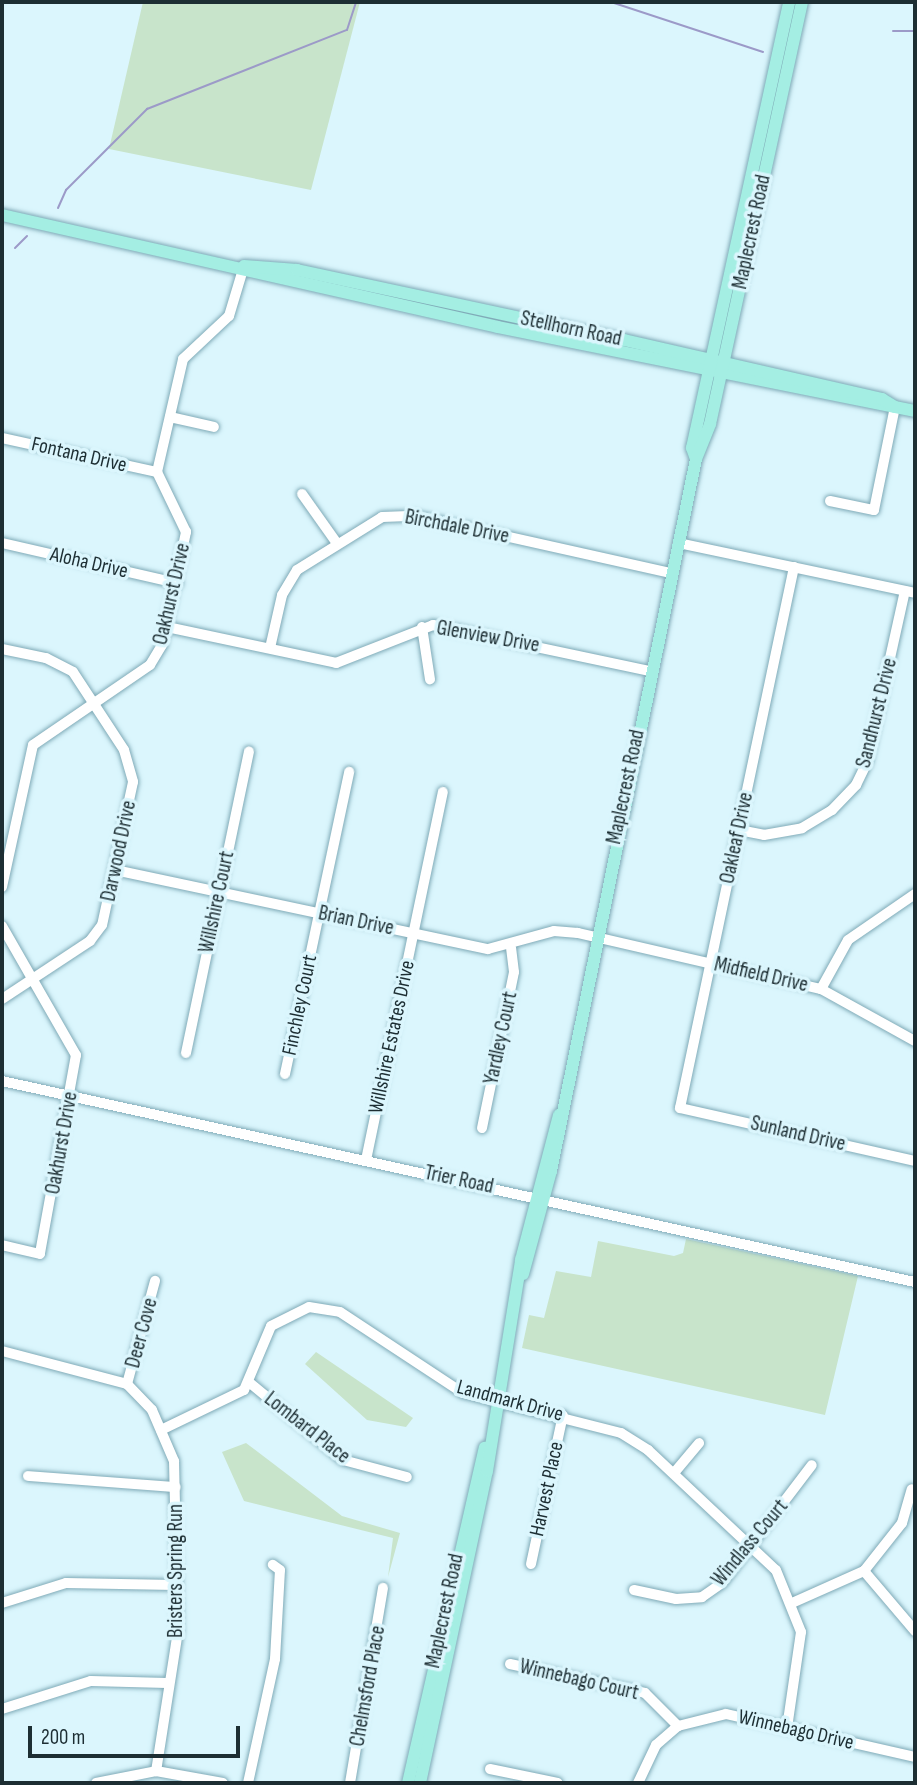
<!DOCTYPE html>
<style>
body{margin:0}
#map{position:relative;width:917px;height:1785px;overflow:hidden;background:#dbf6fd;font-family:"Sofia Sans Condensed",sans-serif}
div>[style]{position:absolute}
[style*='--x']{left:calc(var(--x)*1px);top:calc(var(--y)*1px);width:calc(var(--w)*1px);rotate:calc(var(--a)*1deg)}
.green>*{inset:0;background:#c8e4cb}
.stream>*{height:2px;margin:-1px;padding:0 1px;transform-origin:1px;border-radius:1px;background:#9c9ac8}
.roads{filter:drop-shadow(0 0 2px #7faab7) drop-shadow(0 0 2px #7faab7)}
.minor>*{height:10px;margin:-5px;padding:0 5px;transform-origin:5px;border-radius:5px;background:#fff}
.major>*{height:12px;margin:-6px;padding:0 6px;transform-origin:6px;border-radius:6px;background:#a4eee3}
span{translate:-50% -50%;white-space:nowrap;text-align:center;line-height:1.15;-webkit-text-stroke:7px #dbf6fd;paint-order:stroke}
.street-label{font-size:21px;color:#1d2e33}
.frame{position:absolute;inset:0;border:4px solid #1d2e33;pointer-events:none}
.scale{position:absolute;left:28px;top:1726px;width:212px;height:32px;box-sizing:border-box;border:4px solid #1d2e33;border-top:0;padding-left:9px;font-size:21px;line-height:24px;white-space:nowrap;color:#1d2e33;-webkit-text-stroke:5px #dbf6fd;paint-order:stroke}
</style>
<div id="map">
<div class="green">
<i style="clip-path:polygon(143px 2px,360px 2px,311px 190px,109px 149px)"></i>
<i style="clip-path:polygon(686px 1239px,858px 1276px,825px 1415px,522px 1348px,529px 1315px,544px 1318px,556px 1271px,591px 1277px,598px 1241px,674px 1256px,683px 1253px)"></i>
<i style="clip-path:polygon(316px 1352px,413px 1418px,406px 1427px,367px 1420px,305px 1364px)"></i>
<i style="clip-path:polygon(246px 1443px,342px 1516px,400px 1533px,388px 1577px,393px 1538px,244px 1501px,222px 1452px)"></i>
</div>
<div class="stream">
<i style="--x:611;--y:2;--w:160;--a:18.2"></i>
<i style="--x:893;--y:31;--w:22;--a:0"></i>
<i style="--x:58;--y:208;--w:20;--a:-66"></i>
<i style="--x:66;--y:190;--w:115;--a:-45"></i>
<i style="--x:147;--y:109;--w:215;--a:-21.6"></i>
<i style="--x:347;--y:30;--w:29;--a:-72"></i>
<i style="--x:15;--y:248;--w:17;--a:-45"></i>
</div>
<div class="roads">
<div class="minor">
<i style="--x:170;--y:417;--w:45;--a:12.8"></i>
<i style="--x:2;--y:438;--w:159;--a:12.4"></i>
<i style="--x:302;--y:494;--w:59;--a:54.7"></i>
<i style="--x:830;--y:501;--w:45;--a:11.6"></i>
<i style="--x:874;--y:510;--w:105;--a:-78.5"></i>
<i style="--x:2;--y:543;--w:180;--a:12.9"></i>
<i style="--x:678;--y:543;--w:242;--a:11.9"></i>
<i style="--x:794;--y:567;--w:553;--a:101.9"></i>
<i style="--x:680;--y:1108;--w:241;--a:12.7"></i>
<i style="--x:167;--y:627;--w:173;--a:12"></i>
<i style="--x:336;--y:663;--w:104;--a:-21.4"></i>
<i style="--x:433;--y:625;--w:222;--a:12"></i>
<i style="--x:422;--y:627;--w:53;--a:81.3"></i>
<i style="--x:270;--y:648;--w:54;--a:-77.2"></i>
<i style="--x:282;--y:595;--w:29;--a:-59"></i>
<i style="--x:297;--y:570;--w:100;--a:-31.9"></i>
<i style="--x:382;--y:517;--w:33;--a:-2"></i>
<i style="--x:415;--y:516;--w:262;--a:12.6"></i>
<i style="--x:2;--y:649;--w:45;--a:11.6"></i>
<i style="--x:46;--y:658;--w:30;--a:27"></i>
<i style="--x:73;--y:672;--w:93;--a:56.8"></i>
<i style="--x:124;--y:750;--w:33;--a:74"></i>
<i style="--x:133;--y:782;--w:146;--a:102.2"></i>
<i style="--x:102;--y:925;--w:20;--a:127"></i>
<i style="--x:90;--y:941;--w:105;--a:146.6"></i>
<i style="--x:739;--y:830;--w:25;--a:11"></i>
<i style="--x:764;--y:835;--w:39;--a:-10"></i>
<i style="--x:802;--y:828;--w:35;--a:-31"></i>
<i style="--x:832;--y:810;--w:35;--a:-46"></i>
<i style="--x:856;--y:785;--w:25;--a:-64"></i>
<i style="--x:867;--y:762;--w:175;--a:-77.5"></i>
<i style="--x:115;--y:870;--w:381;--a:12"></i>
<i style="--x:488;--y:949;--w:68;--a:-15.3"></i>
<i style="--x:554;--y:931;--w:24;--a:5"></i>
<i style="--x:578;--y:933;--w:249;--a:13"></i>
<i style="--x:821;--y:989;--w:107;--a:29"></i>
<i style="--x:2;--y:887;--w:145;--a:-77.7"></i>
<i style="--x:33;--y:745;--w:142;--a:-34.4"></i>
<i style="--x:150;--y:665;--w:23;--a:-59"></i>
<i style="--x:162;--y:645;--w:116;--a:-78"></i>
<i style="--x:186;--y:532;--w:67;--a:-115.8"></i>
<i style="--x:157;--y:472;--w:116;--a:-77"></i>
<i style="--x:183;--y:359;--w:63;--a:-43.1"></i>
<i style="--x:229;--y:316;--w:52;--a:-73.3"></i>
<i style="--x:2;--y:926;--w:149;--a:60.2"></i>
<i style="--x:76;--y:1055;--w:202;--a:100.3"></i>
<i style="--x:40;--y:1254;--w:39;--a:-167"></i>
<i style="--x:821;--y:989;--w:56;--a:-61.1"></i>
<i style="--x:848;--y:940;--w:81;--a:-34.5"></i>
<i style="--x:186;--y:1053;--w:308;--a:-78.2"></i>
<i style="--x:285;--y:1074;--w:309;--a:-78"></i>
<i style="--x:2;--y:1081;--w:935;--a:12.42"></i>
<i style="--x:482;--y:1128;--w:159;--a:-78.4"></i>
<i style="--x:514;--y:972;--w:24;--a:-97"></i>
<i style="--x:366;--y:1160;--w:376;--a:-78.2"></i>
<i style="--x:2;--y:1351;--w:129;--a:14.8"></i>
<i style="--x:127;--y:1384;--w:36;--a:46"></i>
<i style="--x:152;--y:1410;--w:56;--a:66.7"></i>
<i style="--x:174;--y:1461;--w:170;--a:88.7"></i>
<i style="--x:178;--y:1631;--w:142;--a:98.9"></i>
<i style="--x:250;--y:1383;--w:121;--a:39.6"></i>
<i style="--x:343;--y:1460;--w:66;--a:14.9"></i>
<i style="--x:127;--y:1384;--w:107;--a:-74.8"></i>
<i style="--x:161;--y:1430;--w:92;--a:-25.7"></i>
<i style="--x:244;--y:1390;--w:69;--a:-67.1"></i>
<i style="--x:271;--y:1326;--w:42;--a:-26.6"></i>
<i style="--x:309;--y:1307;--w:31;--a:9"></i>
<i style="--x:340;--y:1312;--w:147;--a:33.4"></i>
<i style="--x:463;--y:1393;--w:163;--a:14.2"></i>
<i style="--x:621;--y:1433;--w:32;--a:32"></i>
<i style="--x:648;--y:1450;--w:175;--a:43.2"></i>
<i style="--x:776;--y:1570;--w:67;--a:68"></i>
<i style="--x:801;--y:1632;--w:97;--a:98.3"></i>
<i style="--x:674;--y:1473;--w:39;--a:-50"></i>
<i style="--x:28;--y:1476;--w:148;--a:4.3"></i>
<i style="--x:531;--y:1564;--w:152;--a:-77.9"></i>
<i style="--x:864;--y:1571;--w:79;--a:49.6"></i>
<i style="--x:634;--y:1590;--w:43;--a:12.1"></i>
<i style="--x:676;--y:1599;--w:26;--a:-4"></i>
<i style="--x:702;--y:1597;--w:24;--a:-35"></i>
<i style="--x:722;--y:1583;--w:148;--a:-52.7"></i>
<i style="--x:2;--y:1603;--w:67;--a:-17.4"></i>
<i style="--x:66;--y:1583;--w:109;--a:1.1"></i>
<i style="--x:792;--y:1603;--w:79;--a:-24"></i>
<i style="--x:864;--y:1571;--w:61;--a:-51.6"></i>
<i style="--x:902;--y:1523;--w:35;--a:-74"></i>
<i style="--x:510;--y:1664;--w:138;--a:12.1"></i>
<i style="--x:645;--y:1693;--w:47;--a:45"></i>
<i style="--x:2;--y:1709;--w:93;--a:-17.5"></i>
<i style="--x:91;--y:1681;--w:76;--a:1.5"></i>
<i style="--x:490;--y:1769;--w:69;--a:11.6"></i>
<i style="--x:96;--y:1783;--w:61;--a:-11.3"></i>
<i style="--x:156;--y:1771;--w:68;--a:10.2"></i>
<i style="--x:248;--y:1783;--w:127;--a:-77.7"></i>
<i style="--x:275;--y:1659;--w:89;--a:-86.8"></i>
<i style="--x:280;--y:1570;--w:9;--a:-144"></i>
<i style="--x:350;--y:1783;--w:198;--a:-80.4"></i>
<i style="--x:638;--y:1783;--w:42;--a:-64.7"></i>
<i style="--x:656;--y:1745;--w:29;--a:-41"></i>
<i style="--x:678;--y:1726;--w:49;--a:-14"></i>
<i style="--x:726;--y:1714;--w:194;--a:12.8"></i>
</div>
<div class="major">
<i style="--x:2;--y:215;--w:508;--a:12.72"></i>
<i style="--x:498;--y:327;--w:425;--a:11.4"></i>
<i style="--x:244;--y:266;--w:53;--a:4.3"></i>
<i style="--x:297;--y:270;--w:334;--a:12.1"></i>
<i style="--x:624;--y:340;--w:265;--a:12.9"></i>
<i style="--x:882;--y:399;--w:15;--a:32"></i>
<i style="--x:696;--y:459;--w:12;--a:-110"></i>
<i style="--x:692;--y:448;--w:456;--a:-77.7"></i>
<i style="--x:523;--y:1274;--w:107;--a:-74.8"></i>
<i style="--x:551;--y:1171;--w:727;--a:-78.49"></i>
<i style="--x:696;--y:459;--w:38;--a:-68"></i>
<i style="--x:710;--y:424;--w:432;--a:-77.7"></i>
<i style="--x:408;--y:1783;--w:344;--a:-77.1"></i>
<i style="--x:420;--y:1783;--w:319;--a:-77.9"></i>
<i style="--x:487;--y:1471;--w:214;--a:-80.8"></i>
<i style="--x:521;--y:1260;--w:150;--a:-75.3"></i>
</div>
</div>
<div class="street-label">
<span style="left:752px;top:232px;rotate:-78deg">Maplecrest Road</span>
<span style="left:571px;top:329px;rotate:12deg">Stellhorn Road</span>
<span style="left:79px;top:455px;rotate:13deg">Fontana Drive</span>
<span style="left:457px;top:527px;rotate:11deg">Birchdale Drive</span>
<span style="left:89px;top:563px;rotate:13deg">Aloha Drive</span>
<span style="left:172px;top:594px;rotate:-77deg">Oakhurst Drive</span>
<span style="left:488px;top:637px;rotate:10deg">Glenview Drive</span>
<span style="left:877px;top:713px;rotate:-76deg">Sandhurst Drive</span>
<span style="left:626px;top:787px;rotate:-78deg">Maplecrest Road</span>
<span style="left:737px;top:838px;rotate:-78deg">Oakleaf Drive</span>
<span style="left:119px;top:851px;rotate:-78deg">Darwood Drive</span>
<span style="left:217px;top:902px;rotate:-78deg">Willshire Court</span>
<span style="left:356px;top:921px;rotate:12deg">Brian Drive</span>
<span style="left:761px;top:975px;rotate:13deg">Midfield Drive</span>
<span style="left:300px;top:1005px;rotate:-78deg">Finchley Court</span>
<span style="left:392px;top:1037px;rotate:-78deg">Willshire Estates Drive</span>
<span style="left:501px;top:1038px;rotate:-78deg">Yardley Court</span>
<span style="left:798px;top:1134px;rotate:13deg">Sunland Drive</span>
<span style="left:62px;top:1143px;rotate:-80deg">Oakhurst Drive</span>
<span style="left:459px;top:1180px;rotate:12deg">Trier Road</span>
<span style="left:142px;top:1333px;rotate:-75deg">Deer Cove</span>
<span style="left:510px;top:1401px;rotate:15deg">Landmark Drive</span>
<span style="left:307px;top:1428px;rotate:38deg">Lombard Place</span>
<span style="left:547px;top:1489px;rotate:-78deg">Harvest Place</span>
<span style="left:750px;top:1543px;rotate:-50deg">Windlass Court</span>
<span style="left:176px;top:1571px;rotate:-90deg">Bristers Spring Run</span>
<span style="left:445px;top:1611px;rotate:-78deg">Maplecrest Road</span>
<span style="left:579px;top:1680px;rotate:13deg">Winnebago Court</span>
<span style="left:368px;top:1686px;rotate:-80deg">Chelmsford Place</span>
<span style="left:796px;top:1730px;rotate:13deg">Winnebago Drive</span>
</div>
<div class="frame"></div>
<div class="scale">200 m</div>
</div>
